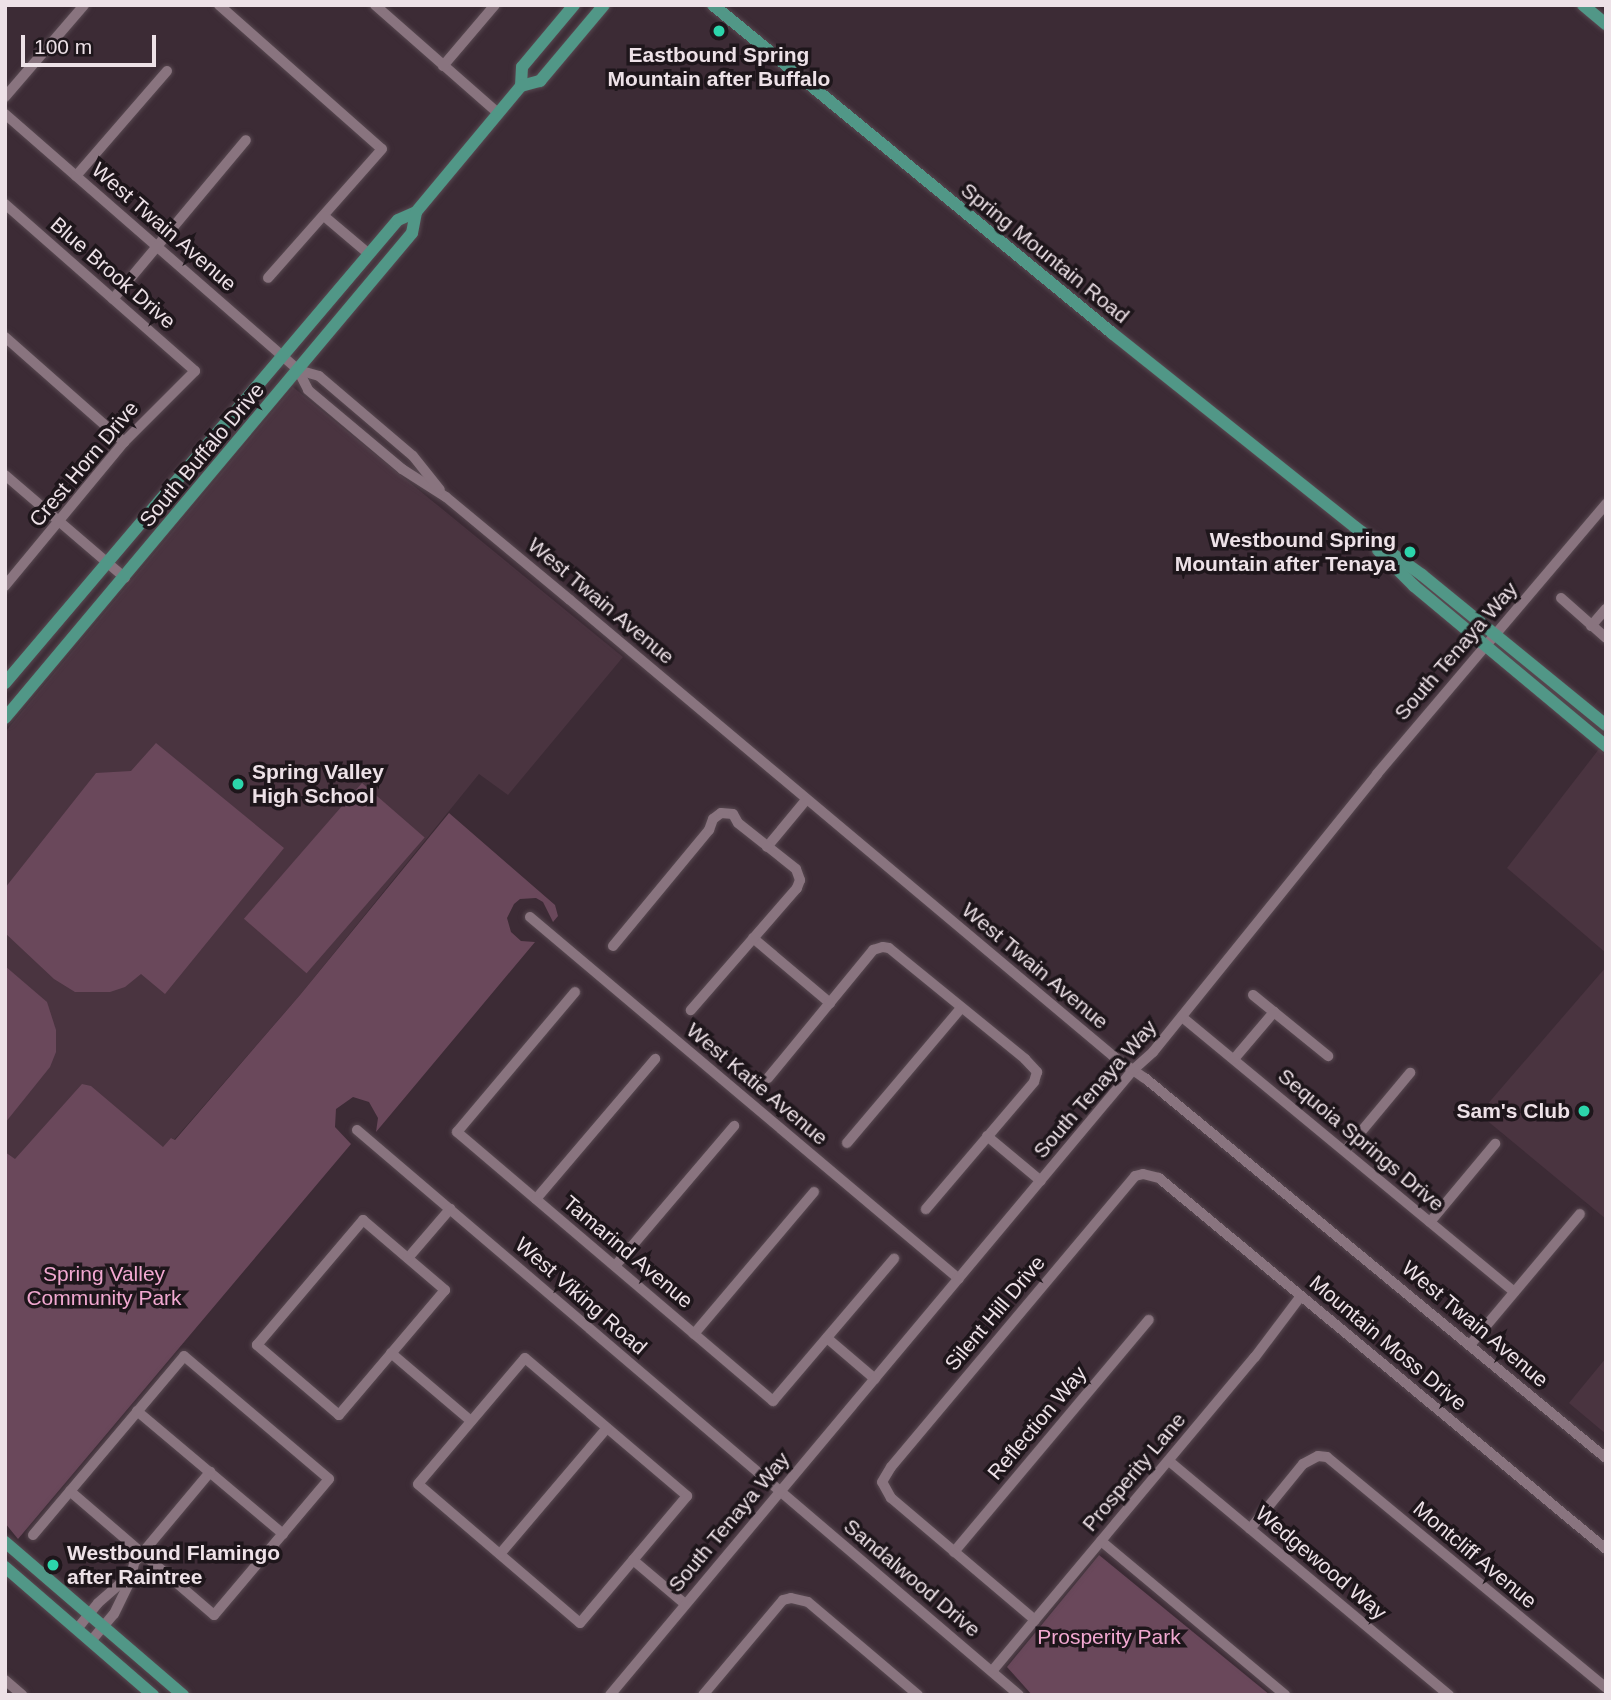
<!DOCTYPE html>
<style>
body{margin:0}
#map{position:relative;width:1611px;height:1700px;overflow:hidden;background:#3c2b35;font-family:Arial,sans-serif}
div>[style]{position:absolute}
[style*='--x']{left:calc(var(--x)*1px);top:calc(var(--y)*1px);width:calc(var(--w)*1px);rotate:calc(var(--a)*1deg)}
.built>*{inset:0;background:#4a3440}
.green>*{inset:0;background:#6a485b;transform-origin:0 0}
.roads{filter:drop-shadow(0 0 2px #584951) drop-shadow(0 0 2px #584951)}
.minor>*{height:10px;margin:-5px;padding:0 5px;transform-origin:5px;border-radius:5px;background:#89747f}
.major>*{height:12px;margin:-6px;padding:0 6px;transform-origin:6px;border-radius:6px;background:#519787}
.dots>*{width:19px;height:19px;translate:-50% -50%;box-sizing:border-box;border:4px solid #1e161b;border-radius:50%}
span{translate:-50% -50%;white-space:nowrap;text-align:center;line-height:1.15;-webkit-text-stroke:7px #1e161b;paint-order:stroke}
.poi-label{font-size:21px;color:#ede1e7;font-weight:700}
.right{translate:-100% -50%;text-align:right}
.left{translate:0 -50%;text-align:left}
.street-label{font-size:21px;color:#ede1e7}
.park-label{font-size:21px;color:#f2a8d1}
.frame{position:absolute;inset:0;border:7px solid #ede1e7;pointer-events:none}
.scale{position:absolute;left:21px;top:35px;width:135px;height:32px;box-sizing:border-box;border:4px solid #ede1e7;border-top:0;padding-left:9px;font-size:21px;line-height:24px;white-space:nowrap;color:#ede1e7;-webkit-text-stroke:5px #1e161b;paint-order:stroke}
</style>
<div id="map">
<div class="built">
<i style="clip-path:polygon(293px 387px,623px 657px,508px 795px,479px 774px,300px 995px,174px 1140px,172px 1138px,164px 1147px,27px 1170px,5px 1152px,5px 732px)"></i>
<i style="clip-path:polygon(1599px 749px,1606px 755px,1606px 953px,1507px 868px)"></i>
<i style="clip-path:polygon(1606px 967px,1606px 1219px,1479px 1114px)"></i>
<i style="clip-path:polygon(1606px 1358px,1606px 1434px,1569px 1403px)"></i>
</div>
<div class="green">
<i style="clip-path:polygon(156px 743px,284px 848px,165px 994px,141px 974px,125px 987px,110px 992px,75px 992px,54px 979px,5px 933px,5px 888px,96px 773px,131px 771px)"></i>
<i style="left:362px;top:783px;width:83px;height:180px;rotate:41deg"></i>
<i style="clip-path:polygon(449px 813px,555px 905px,558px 916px,553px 922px,543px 902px,536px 898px,520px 899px,514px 904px,507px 918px,511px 932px,521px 941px,535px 942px,376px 1132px,378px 1118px,369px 1102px,353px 1097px,336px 1109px,335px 1127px,351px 1144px,18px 1539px,5px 1523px,5px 1152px,15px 1159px,82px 1084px,91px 1086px,163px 1147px,171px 1138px,175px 1140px,300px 995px)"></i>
<i style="clip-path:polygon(5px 966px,47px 1002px,56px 1030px,56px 1052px,50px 1067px,5px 1123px)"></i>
<i style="clip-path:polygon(1099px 1555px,1270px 1695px,1032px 1695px,1007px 1667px)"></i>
</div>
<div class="roads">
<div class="minor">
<i style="--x:219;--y:5;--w:217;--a:41.5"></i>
<i style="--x:382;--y:149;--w:172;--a:131.5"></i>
<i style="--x:375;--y:5;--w:164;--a:41.3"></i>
<i style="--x:443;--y:66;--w:80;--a:-49.6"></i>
<i style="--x:5;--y:97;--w:121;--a:-49.3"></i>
<i style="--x:5;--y:114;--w:389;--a:41.1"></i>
<i style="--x:298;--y:370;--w:22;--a:63"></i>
<i style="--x:308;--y:390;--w:123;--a:40"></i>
<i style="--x:402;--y:469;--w:52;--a:32.5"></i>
<i style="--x:446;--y:497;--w:161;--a:39.7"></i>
<i style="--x:570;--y:600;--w:709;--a:40.02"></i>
<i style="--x:1113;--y:1056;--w:39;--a:35"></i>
<i style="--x:1145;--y:1078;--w:597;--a:39.5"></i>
<i style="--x:76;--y:176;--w:139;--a:-49.1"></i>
<i style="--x:5;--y:204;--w:253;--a:41.3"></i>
<i style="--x:195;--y:371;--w:100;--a:135"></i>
<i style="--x:124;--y:442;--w:187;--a:129.6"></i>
<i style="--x:324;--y:216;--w:59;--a:40.2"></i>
<i style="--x:113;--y:299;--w:207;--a:-50.1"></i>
<i style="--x:5;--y:337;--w:159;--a:41.4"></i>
<i style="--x:298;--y:370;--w:22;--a:16"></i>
<i style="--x:319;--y:376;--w:123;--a:40.4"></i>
<i style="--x:413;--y:456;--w:43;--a:51.5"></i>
<i style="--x:5;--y:475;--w:158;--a:40.6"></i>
<i style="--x:1561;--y:598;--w:60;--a:41.6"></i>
<i style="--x:1591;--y:626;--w:23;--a:-49"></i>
<i style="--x:767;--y:847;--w:61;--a:-50.3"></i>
<i style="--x:530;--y:917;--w:561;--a:40.16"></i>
<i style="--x:753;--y:938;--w:101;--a:40.2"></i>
<i style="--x:613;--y:946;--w:151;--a:-50.4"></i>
<i style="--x:709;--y:830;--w:12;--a:-70"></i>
<i style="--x:713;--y:819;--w:10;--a:-37"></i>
<i style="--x:721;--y:813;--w:12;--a:5"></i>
<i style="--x:733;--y:814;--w:10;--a:61"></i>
<i style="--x:738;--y:823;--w:74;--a:38.4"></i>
<i style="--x:796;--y:869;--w:12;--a:70"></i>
<i style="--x:800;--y:880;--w:9;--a:111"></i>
<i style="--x:797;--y:888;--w:162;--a:131"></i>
<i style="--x:575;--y:992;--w:183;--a:130.1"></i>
<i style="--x:457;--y:1132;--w:415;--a:40.4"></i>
<i style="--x:773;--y:1401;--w:187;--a:-49.6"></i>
<i style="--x:1253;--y:995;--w:97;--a:39.1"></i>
<i style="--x:1182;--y:1017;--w:431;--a:39.6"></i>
<i style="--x:1234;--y:1059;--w:62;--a:-49.6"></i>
<i style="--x:768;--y:1078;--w:166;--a:-50.6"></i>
<i style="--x:873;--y:950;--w:10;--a:-17"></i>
<i style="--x:883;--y:947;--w:6;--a:9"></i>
<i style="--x:889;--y:948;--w:176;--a:39.2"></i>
<i style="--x:1025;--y:1059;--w:18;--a:47"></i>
<i style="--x:1037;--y:1072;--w:10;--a:107"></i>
<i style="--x:1034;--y:1082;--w:167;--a:130.4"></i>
<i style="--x:357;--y:1130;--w:870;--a:40.48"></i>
<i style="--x:987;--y:1136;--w:70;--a:39.8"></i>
<i style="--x:847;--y:1143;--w:177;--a:-49.8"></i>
<i style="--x:1345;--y:1151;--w:102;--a:-50.2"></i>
<i style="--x:536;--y:1199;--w:184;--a:-49.6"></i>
<i style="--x:363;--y:1220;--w:108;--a:40.5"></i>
<i style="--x:445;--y:1290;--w:164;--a:130.3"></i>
<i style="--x:339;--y:1415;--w:108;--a:-139.5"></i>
<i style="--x:257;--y:1345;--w:164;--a:-49.7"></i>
<i style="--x:1430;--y:1222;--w:102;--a:-50.2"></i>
<i style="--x:408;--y:1258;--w:65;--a:-49.4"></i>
<i style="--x:615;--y:1266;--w:184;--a:-49.6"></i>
<i style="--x:694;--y:1334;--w:186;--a:-49.8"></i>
<i style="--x:827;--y:1338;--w:63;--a:40.5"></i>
<i style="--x:1470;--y:1345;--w:171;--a:-50"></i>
<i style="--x:391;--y:1353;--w:105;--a:40.4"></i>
<i style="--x:525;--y:1358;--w:213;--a:40.4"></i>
<i style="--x:687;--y:1496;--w:166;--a:130.1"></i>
<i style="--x:580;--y:1623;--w:213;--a:-139.4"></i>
<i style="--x:418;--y:1484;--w:165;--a:-49.7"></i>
<i style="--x:137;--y:1411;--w:191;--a:40.1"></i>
<i style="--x:1169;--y:1461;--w:365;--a:39.9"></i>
<i style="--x:1250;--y:1529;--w:84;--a:-50.8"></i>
<i style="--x:1303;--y:1464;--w:17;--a:-28"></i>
<i style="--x:1318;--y:1456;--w:9;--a:6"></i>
<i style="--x:1327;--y:1457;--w:362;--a:39.6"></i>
<i style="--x:33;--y:1535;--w:234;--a:-49.8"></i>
<i style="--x:184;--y:1356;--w:190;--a:40.3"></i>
<i style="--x:329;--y:1479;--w:178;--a:130.2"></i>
<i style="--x:214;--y:1615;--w:190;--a:-139.3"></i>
<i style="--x:1101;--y:1541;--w:240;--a:39.9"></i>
<i style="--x:954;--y:1552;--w:303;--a:-50"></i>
<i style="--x:500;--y:1554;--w:165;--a:-49.7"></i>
<i style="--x:633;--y:1560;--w:68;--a:40.2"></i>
<i style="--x:1035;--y:1620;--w:189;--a:-139.7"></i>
<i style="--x:891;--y:1498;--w:18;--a:-119"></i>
<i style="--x:882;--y:1482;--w:17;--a:-59"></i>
<i style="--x:891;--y:1467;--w:380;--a:-50"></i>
<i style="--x:1135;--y:1176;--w:8;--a:-14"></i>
<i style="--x:1143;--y:1174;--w:16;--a:14"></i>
<i style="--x:1159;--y:1178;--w:581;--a:39.69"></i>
<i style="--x:77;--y:1629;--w:33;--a:-51"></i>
<i style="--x:98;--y:1603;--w:43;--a:-41.2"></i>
<i style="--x:91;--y:1641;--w:35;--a:-50"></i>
<i style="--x:114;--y:1614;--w:37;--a:-64"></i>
<i style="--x:130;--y:1581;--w:18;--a:-77"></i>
<i style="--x:134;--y:1563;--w:119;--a:-50.1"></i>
<i style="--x:993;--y:1670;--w:408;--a:-50.1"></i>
<i style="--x:1255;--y:1357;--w:76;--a:-53"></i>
<i style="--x:5;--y:1680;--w:23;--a:41"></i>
<i style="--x:610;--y:1695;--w:815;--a:-50.08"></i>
<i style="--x:1133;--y:1070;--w:27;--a:-42"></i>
<i style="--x:1153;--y:1052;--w:357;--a:-51.1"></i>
<i style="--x:1377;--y:774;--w:354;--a:-49.7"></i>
<i style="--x:703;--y:1695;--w:124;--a:-49.9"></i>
<i style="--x:783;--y:1600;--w:8;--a:-14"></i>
<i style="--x:791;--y:1598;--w:17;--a:13"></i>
<i style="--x:808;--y:1602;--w:144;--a:40.2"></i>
</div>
<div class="major">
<i style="--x:713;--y:5;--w:517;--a:39.42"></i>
<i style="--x:1112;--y:333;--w:311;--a:38.6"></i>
<i style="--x:1355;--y:527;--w:82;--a:35.6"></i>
<i style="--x:1422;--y:575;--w:237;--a:39.2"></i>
<i style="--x:1583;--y:5;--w:30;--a:40"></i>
<i style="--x:521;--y:86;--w:19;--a:-87"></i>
<i style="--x:522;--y:67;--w:81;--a:-50"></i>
<i style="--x:1378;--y:550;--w:51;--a:45"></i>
<i style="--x:1414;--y:586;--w:250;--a:39.8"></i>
<i style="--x:5;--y:683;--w:607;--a:-49.68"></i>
<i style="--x:398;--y:220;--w:20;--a:-24"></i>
<i style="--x:416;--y:212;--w:164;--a:-50.2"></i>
<i style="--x:521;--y:86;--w:20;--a:-15"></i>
<i style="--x:540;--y:81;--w:99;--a:-49.9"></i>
<i style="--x:5;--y:718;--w:633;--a:-50"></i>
<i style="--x:412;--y:233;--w:21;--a:-79"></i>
<i style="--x:5;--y:1542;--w:235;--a:40.7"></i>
<i style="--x:5;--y:1567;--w:196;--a:40.9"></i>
</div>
</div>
<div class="dots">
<i style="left:719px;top:31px;background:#2cd5ab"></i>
<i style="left:1410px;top:552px;background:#2cd5ab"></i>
<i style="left:238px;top:784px;background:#2cd5ab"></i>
<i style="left:1584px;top:1111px;background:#2cd5ab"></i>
<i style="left:53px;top:1565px;background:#2cd5ab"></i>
</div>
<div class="poi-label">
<span style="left:719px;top:67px">Eastbound Spring<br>Mountain after Buffalo</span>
<span class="right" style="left:1396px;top:552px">Westbound Spring<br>Mountain after Tenaya</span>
<span class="left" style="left:252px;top:784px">Spring Valley<br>High School</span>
<span class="right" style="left:1570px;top:1111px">Sam's Club</span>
<span class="left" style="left:67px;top:1565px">Westbound Flamingo<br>after Raintree</span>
</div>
<div class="street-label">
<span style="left:164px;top:227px;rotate:41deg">West Twain Avenue</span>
<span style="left:1045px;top:253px;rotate:39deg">Spring Mountain Road</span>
<span style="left:113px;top:273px;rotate:41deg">Blue Brook Drive</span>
<span style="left:202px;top:455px;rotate:-50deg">South Buffalo Drive</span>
<span style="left:84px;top:464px;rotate:-50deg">Crest Horn Drive</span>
<span style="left:601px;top:601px;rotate:40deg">West Twain Avenue</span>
<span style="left:1456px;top:651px;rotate:-49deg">South Tenaya Way</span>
<span style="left:1035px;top:966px;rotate:40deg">West Twain Avenue</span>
<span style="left:757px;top:1084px;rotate:40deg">West Katie Avenue</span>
<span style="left:1095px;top:1089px;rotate:-49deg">South Tenaya Way</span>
<span style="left:1361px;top:1140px;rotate:40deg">Sequoia Springs Drive</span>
<span style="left:628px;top:1252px;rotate:40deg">Tamarind Avenue</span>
<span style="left:581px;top:1296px;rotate:41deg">West Viking Road</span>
<span style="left:995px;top:1313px;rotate:-50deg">Silent Hill Drive</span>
<span style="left:1475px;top:1324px;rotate:40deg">West Twain Avenue</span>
<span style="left:1388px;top:1343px;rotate:40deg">Mountain Moss Drive</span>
<span style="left:1037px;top:1423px;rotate:-50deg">Reflection Way</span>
<span style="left:1134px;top:1472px;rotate:-50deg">Prosperity Lane</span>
<span style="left:729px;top:1522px;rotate:-50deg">South Tenaya Way</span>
<span style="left:1475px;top:1555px;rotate:40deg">Montcliff Avenue</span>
<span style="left:1321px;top:1563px;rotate:40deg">Wedgewood Way</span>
<span style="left:912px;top:1578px;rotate:40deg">Sandalwood Drive</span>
</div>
<div class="park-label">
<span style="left:104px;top:1286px">Spring Valley<br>Community Park</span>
<span style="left:1109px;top:1637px">Prosperity Park</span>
</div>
<div class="frame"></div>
<div class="scale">100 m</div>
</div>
